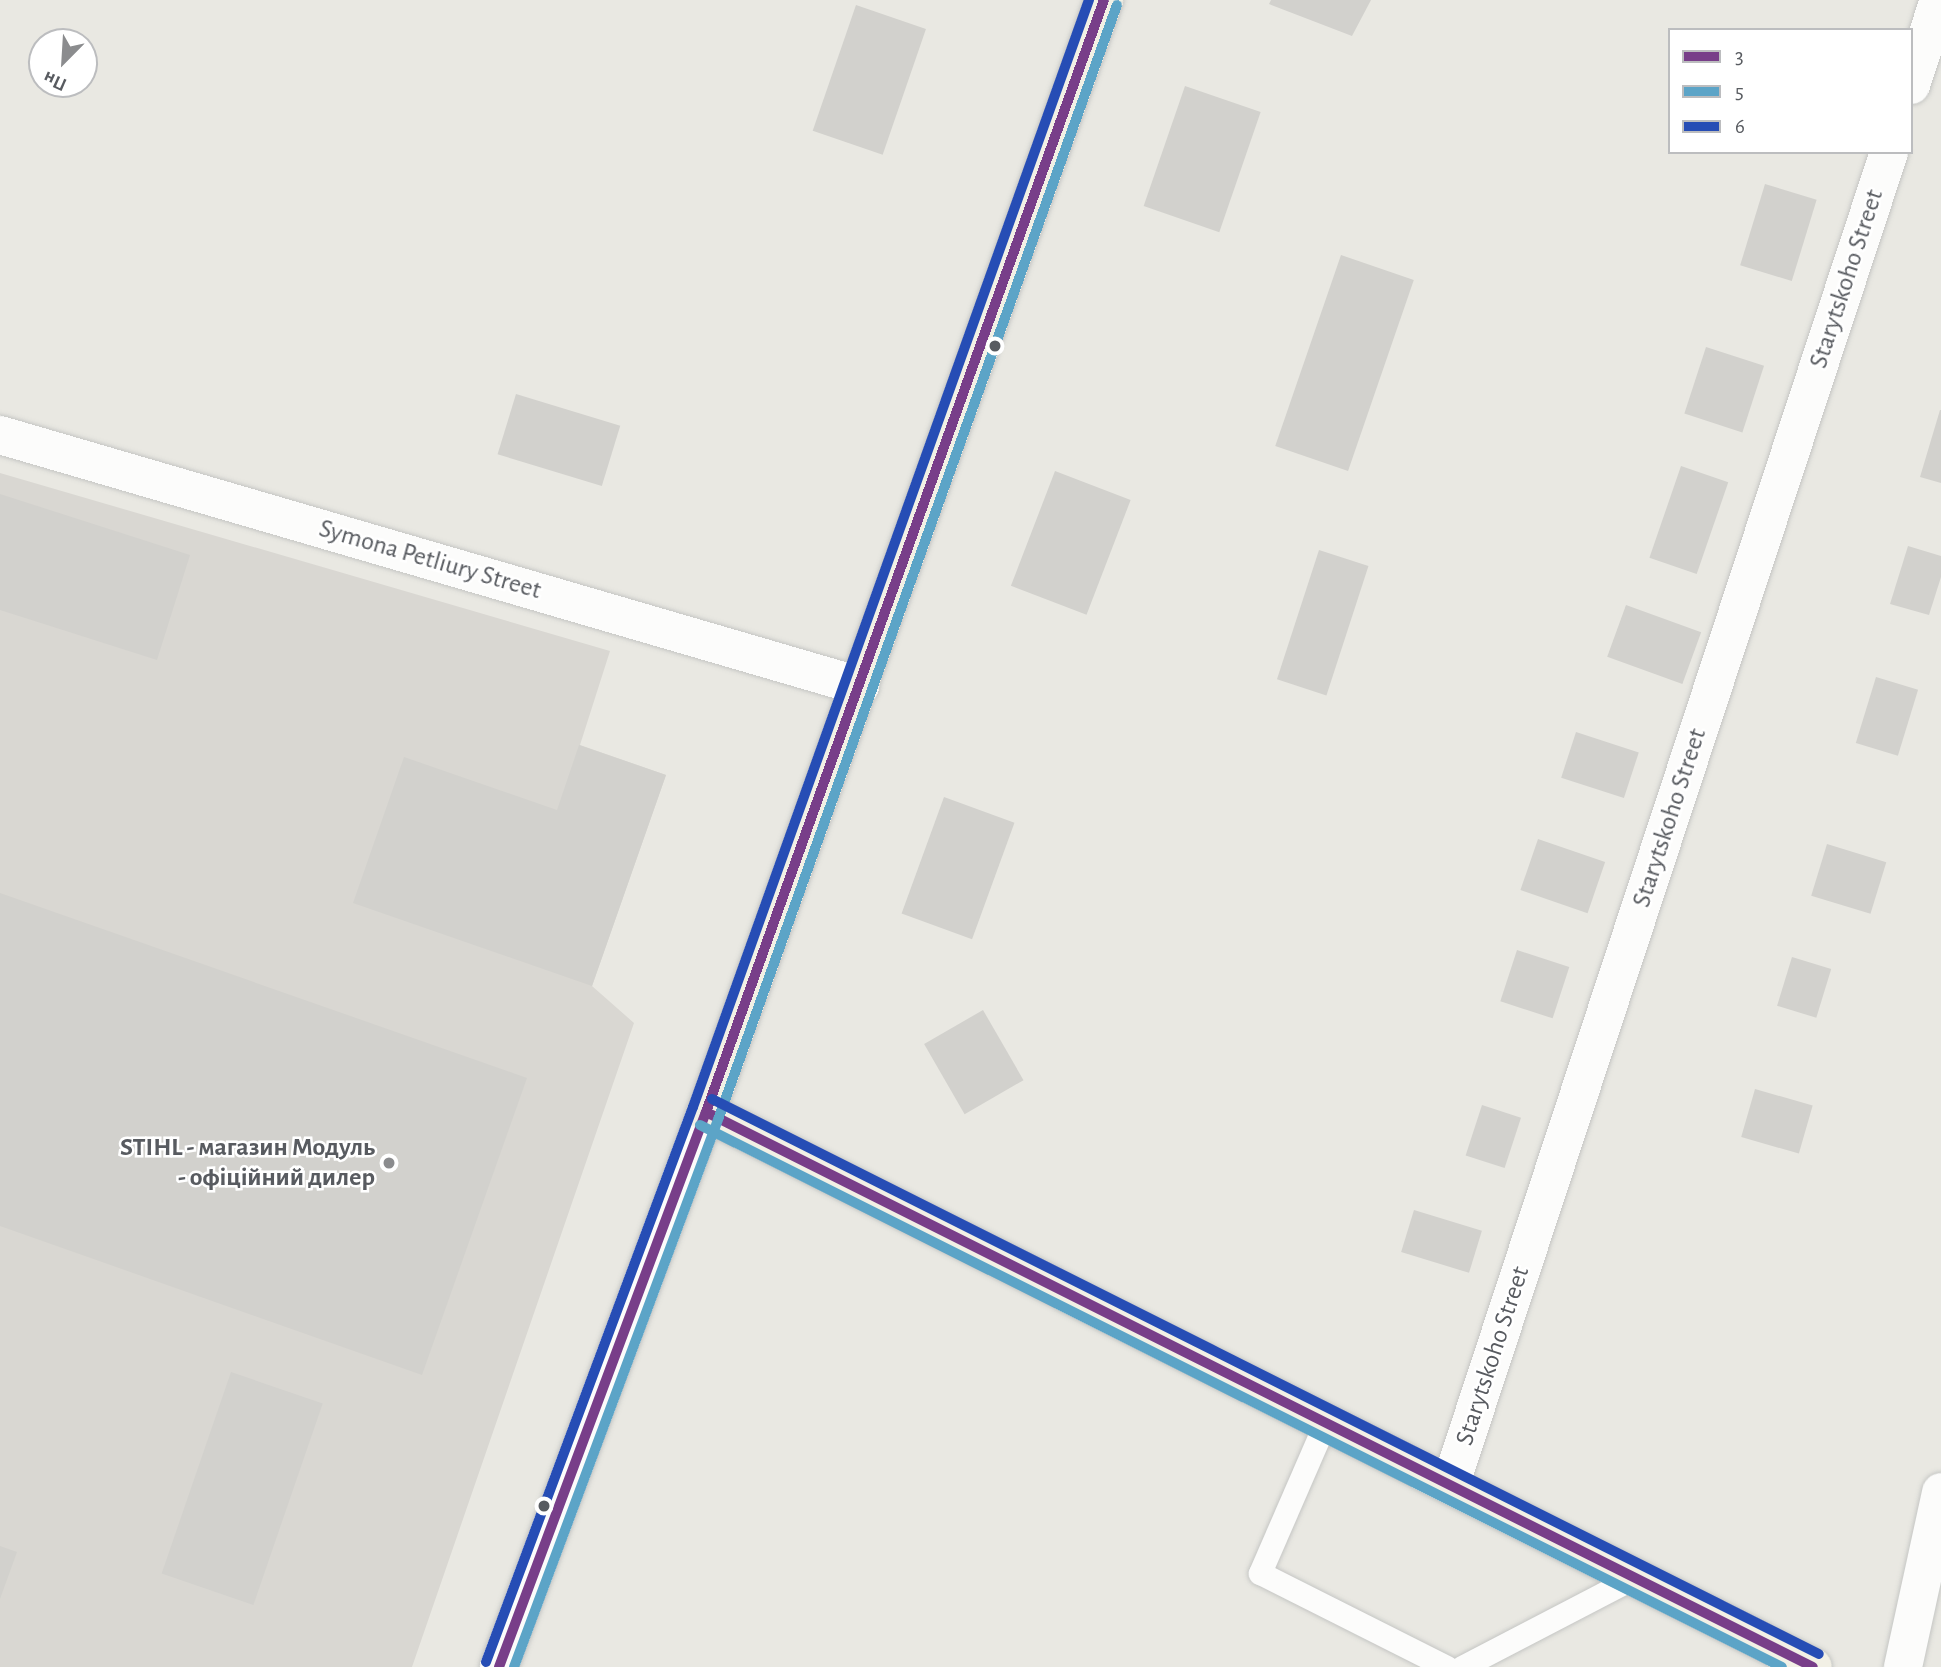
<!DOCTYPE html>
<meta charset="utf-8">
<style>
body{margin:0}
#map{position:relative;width:1941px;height:1667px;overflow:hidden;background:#e9e8e2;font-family:"Alegreya Sans",sans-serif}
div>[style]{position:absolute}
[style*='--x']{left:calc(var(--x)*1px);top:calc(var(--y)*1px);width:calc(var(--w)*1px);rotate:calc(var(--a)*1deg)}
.industrial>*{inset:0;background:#d9d7d2}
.building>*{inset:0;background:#d2d1cd;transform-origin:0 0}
.roads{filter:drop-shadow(0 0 2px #c5c6c4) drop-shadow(0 0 2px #c5c6c4)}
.service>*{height:23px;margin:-11.5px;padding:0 11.5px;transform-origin:11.5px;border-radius:11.5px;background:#fcfcfb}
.minor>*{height:38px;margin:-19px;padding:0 19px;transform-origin:19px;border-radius:19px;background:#fcfcfb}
.secondary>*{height:38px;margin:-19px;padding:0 19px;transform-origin:19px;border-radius:19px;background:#fcfcfb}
.primary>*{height:38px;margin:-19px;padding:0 19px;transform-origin:19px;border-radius:19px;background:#f2f0e5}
.bus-1>*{height:10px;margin:-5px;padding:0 5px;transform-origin:5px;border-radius:5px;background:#783e89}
.bus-2>*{height:10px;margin:-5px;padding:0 5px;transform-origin:5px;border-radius:5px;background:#5ca4c7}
.bus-3>*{height:10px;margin:-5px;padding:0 5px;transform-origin:5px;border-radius:5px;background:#264db5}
.dots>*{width:19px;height:19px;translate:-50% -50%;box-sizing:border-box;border:4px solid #fff;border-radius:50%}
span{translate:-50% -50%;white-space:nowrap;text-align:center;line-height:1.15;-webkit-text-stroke:5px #fff;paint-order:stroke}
.street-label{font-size:26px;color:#585b60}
.poi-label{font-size:26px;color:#585b60;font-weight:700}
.right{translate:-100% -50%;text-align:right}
.legend{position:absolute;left:1668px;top:28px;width:245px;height:126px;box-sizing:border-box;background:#fff;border:2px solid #bcbdbf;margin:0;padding:9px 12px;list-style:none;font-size:21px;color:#585b60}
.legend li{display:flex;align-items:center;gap:14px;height:35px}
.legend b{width:35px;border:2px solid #bcbdbf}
.north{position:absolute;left:28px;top:28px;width:70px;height:70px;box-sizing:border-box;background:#fff;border:2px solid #bcbdbf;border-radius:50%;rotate:204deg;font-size:19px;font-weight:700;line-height:28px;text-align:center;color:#585b60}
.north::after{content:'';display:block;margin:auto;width:24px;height:32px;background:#8b8c8e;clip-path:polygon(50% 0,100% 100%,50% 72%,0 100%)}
</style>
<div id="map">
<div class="industrial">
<i style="clip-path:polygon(0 473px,610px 651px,580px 745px,666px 775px,592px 986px,634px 1023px,412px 1667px,0 1667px)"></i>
</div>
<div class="building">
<i style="clip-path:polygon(1271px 0,1371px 0,1352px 36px,1269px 4px)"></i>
<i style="left:856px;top:5px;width:74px;height:133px;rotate:19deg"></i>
<i style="left:1185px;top:86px;width:80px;height:127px;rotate:19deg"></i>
<i style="left:1765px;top:184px;width:54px;height:85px;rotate:17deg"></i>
<i style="left:1341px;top:255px;width:77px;height:202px;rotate:19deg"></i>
<i style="left:1706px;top:347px;width:61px;height:70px;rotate:18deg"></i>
<i style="left:516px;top:394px;width:109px;height:63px;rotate:17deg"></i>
<i style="clip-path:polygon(1940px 410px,1941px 410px,1941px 483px,1920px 477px)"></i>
<i style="left:1681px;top:466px;width:50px;height:97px;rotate:19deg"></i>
<i style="left:1055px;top:471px;width:81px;height:123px;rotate:21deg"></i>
<i style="clip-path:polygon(0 494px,190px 555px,157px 660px,0 610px)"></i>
<i style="clip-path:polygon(1908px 546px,1941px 556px,1941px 577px,1929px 615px,1890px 604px)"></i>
<i style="left:1319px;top:550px;width:52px;height:136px;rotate:18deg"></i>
<i style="left:1626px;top:605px;width:80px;height:55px;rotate:20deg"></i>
<i style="left:1876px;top:677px;width:44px;height:69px;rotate:17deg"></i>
<i style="left:1576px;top:732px;width:66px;height:48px;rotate:18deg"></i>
<i style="clip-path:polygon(579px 745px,666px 775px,592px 986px,353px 903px,404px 757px,557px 810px)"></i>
<i style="left:944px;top:797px;width:75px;height:124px;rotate:20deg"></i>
<i style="left:1538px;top:839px;width:71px;height:54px;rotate:19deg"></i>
<i style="left:1827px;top:844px;width:62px;height:54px;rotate:17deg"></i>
<i style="clip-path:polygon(0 893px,527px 1078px,422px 1375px,0 1226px)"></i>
<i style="left:1517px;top:950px;width:55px;height:54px;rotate:18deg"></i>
<i style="left:1792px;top:957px;width:41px;height:51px;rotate:17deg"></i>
<i style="left:983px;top:1010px;width:81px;height:68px;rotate:60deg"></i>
<i style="left:1755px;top:1089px;width:60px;height:50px;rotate:16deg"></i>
<i style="left:1482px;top:1105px;width:41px;height:53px;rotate:18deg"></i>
<i style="left:1414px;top:1210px;width:71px;height:44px;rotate:17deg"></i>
<i style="left:231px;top:1372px;width:97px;height:213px;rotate:19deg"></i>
<i style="clip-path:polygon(0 1546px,17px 1552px,0 1599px)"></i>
</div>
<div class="roads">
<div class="service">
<i style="--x:1326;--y:1421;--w:166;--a:113.5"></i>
<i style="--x:1260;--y:1573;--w:209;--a:26.7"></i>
<i style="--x:1462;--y:1667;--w:195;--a:-27.5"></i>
</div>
<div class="minor">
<i style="--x:1911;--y:85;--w:89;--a:-71.8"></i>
<i style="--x:0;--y:435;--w:896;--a:16.27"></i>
<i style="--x:1451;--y:1483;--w:1401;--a:-71.78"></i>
<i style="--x:1903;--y:1667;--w:179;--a:-77.7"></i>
</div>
<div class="secondary">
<i style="--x:499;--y:1667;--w:592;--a:-69.55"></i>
</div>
<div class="primary">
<i style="--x:1104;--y:0;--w:1181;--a:109.69"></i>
<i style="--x:706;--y:1112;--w:1238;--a:26.63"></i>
</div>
</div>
<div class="bus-1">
<i style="--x:706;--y:1112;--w:1238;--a:26.63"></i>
<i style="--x:499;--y:1667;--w:592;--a:-69.55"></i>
<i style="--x:706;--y:1112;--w:1181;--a:-70.31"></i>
</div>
<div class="bus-2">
<i style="--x:700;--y:1125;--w:1210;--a:26.61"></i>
<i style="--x:514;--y:1667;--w:587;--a:-69.56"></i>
<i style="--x:719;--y:1117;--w:1181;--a:-70.31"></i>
</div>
<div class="bus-3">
<i style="--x:712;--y:1099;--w:1238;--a:26.63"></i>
<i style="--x:486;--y:1662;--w:592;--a:-69.55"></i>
<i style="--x:693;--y:1107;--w:1176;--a:-70.32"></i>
</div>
<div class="dots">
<i style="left:995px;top:346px;background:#585b60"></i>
<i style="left:389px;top:1163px;background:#8b8c8e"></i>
<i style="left:544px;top:1506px;background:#585b60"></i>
</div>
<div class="street-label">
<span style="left:1847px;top:279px;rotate:-72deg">Starytskoho Street</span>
<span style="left:430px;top:560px;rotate:16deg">Symona Petliury Street</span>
<span style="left:1670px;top:818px;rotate:-72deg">Starytskoho Street</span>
<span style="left:1493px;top:1356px;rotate:-72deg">Starytskoho Street</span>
</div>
<div class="poi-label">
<span class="right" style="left:375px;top:1163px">STIHL - магазин Модуль<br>- офіційний дилер</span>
</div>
<ul class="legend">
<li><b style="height:9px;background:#783e89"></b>3</li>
<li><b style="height:9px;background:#5ca4c7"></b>5</li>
<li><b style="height:9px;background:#264db5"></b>6</li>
</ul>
<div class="north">Пн</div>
</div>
